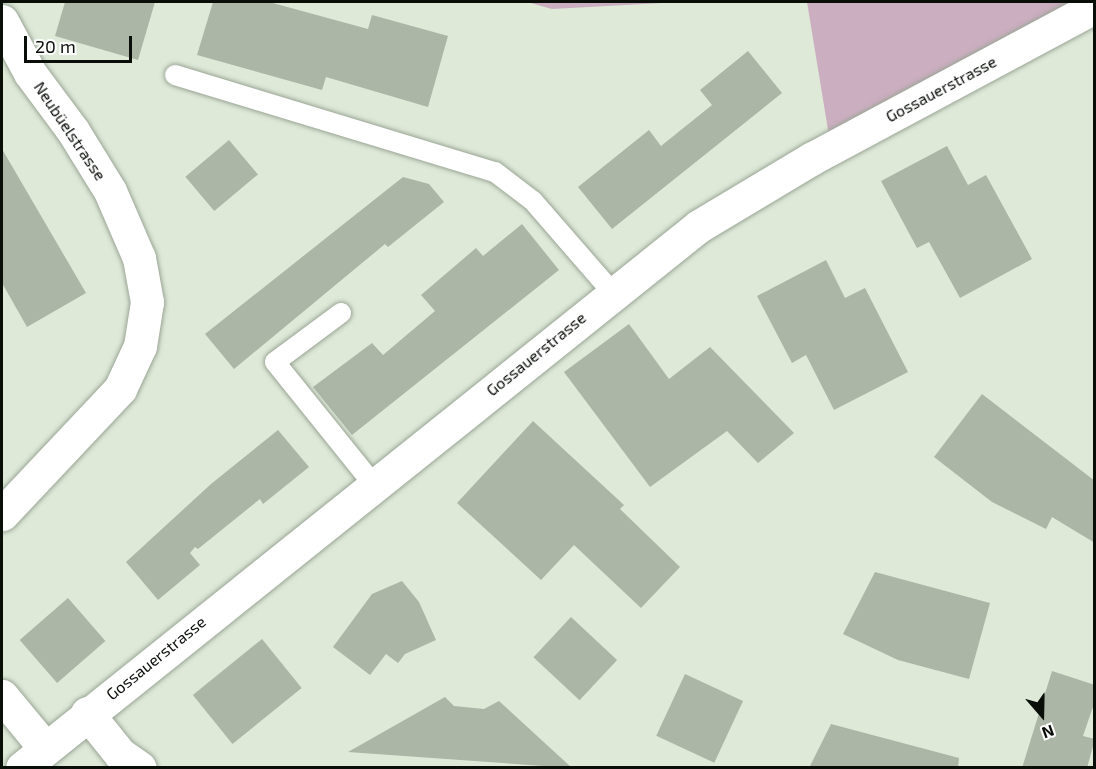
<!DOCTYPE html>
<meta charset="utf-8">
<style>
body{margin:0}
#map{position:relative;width:1096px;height:769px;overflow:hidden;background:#dee9d8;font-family:"Exo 2",sans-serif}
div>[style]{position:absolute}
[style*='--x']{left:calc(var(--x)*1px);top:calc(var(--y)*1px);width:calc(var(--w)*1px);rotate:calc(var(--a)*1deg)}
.green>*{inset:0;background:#cbaec0}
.building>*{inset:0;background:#abb6a6;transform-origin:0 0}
.roads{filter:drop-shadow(0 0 2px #9aa595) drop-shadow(0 0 2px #9aa595)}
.service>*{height:20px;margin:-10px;padding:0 10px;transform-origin:10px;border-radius:10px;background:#fff}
.minor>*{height:33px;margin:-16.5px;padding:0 16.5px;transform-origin:16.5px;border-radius:16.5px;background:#fff}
.tertiary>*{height:33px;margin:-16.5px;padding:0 16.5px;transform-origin:16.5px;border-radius:16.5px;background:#fff}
span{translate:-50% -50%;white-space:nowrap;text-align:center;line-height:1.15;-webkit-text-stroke:5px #fff;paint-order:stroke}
.street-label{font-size:16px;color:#0a0e09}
.frame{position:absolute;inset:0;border:3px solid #0a0e09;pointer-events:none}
.north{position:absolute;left:1012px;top:685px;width:60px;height:60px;-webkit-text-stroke:4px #fff;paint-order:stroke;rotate:160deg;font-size:16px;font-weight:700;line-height:24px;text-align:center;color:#0a0e09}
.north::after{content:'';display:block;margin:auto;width:21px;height:27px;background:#0a0e09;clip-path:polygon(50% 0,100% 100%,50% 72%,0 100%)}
.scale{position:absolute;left:24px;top:36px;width:108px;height:27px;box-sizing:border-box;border:3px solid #0a0e09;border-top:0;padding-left:8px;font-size:18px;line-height:21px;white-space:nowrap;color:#0a0e09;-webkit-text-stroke:4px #fff;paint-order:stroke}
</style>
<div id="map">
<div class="green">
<i style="clip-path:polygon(527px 2px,681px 2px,552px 9px)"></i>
<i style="clip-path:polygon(807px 2px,1094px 2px,831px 148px)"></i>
</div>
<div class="building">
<i style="clip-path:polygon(65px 2px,155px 2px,138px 60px,55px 36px)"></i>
<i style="clip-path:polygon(213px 2px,269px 2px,368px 29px,372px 15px,448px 36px,428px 107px,326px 77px,322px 90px,197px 55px)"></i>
<i style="clip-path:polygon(748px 51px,782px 93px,612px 229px,578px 187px,649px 130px,661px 146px,712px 105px,700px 90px)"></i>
<i style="left:229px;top:140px;width:45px;height:57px;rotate:50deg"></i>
<i style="clip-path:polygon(947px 146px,968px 185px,986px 175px,1032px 259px,960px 298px,929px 242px,917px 248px,881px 181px)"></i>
<i style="clip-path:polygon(2px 149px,86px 293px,27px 327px,2px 283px)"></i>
<i style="clip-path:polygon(403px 177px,429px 184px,444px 202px,388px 247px,385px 244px,234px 369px,205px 334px)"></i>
<i style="clip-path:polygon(522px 224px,559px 270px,352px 435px,313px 387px,372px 343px,383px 355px,435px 311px,421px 295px,476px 248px,483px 256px)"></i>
<i style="clip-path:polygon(826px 260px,845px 298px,865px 288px,908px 372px,834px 410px,806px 355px,792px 363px,757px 296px)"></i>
<i style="clip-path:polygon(629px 324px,669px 379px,710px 347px,794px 433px,758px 463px,727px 431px,650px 487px,564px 372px)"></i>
<i style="clip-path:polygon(982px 394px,1095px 481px,1095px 543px,1052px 517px,1046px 529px,992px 502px,934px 457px)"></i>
<i style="clip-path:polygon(533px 421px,624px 505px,620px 509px,680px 567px,641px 608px,574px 545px,541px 580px,457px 503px)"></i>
<i style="clip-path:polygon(278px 430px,309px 467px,263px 504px,260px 499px,198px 549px,195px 547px,190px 553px,200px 565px,158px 600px,126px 562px,211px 484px)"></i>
<i style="clip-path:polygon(875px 572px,990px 603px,969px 679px,898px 660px,843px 634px)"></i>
<i style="clip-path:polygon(402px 581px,419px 602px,436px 640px,405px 654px,398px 663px,386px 654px,370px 675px,333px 647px,372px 594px)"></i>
<i style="left:68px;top:598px;width:57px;height:64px;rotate:49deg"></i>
<i style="left:571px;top:617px;width:63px;height:55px;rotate:43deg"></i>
<i style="left:262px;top:639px;width:63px;height:89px;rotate:51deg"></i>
<i style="clip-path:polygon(1052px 671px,1095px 685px,1095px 701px,1083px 736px,1095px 739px,1087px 768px,1022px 768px)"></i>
<i style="left:685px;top:674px;width:64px;height:68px;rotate:25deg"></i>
<i style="clip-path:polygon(445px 697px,454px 706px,484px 709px,499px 701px,572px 768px,348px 752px)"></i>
<i style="clip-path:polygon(831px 724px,959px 758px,958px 768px,809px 768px)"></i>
</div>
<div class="roads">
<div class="service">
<i style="--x:175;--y:75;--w:334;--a:16.9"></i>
<i style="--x:495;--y:172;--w:48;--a:37.3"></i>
<i style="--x:533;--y:201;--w:121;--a:49"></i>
<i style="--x:341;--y:313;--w:82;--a:143.4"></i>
<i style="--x:275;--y:362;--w:158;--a:51.2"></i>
</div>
<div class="minor">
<i style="--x:2;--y:21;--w:59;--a:61.7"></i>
<i style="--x:30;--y:73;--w:72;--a:53.4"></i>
<i style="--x:73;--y:131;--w:70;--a:58.3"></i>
<i style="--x:110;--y:191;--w:73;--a:66.6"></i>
<i style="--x:139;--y:258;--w:45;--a:79.7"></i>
<i style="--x:147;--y:302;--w:45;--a:99"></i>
<i style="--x:140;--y:346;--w:47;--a:114.9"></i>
<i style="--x:120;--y:389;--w:172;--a:133.3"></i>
<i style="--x:2;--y:696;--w:67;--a:50.4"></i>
<i style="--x:87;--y:713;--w:53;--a:51.2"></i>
<i style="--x:120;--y:754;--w:24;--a:35"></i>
</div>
<div class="tertiary">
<i style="--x:22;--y:768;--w:867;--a:-38.68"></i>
<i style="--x:699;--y:226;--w:131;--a:-30.9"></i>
<i style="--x:811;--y:159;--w:321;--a:-28.2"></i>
</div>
</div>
<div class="street-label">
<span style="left:941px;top:89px;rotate:-28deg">Gossauerstrasse</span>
<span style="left:70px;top:131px;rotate:56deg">Neubüelstrasse</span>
<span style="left:536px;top:354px;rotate:-39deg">Gossauerstrasse</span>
<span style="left:156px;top:658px;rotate:-39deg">Gossauerstrasse</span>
</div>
<div class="frame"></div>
<div class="north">N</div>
<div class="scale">20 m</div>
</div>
